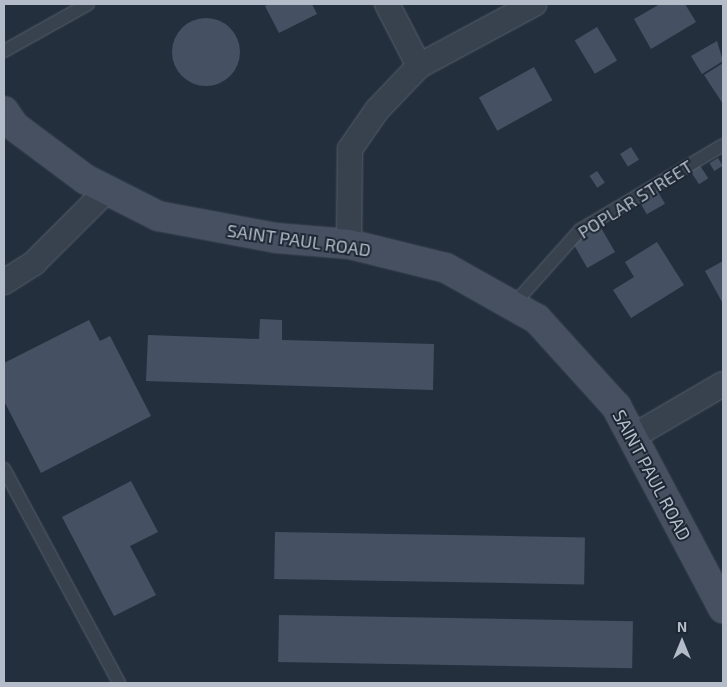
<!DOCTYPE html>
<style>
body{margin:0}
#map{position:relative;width:727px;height:687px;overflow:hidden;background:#242f3e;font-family:"Exo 2",sans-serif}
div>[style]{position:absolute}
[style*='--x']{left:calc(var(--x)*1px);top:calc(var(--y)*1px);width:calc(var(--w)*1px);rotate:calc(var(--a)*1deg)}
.building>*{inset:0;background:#455162;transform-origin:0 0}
.round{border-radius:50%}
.roads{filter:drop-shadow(0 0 1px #565f6c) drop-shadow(0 0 1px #565f6c)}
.lane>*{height:12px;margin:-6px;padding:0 6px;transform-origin:6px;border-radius:6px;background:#38414e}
.street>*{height:24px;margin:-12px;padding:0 12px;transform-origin:12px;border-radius:12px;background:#38414e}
.secondary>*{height:28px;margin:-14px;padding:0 14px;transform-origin:14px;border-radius:14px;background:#465061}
span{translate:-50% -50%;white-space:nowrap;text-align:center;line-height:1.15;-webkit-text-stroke:4px #1d2633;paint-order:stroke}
.street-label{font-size:18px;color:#b4bcc9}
.frame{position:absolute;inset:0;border:5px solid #b4bcc9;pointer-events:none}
.north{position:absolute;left:657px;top:617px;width:50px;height:50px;-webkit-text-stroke:4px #1d2633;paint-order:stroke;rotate:0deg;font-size:14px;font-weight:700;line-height:20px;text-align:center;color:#b4bcc9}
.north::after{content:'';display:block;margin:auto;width:18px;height:22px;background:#b4bcc9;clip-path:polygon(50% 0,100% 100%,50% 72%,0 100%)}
</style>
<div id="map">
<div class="building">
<i style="clip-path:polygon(270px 4px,312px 4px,317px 14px,279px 33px,265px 6px)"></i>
<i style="clip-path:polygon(660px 4px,685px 4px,696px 22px,651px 49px,634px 19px)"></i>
<i class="round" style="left:172px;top:18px;width:68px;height:68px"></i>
<i style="left:597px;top:27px;width:39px;height:26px;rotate:59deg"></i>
<i style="clip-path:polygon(717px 41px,723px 61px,702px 74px,691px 56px)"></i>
<i style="clip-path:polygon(723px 63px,723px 104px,704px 75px)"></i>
<i style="left:534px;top:67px;width:38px;height:63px;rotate:61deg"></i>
<i style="left:631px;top:147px;width:15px;height:13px;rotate:58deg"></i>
<i style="left:718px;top:158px;width:9px;height:10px;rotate:58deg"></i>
<i style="left:699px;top:164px;width:17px;height:11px;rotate:57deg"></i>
<i style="left:597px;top:171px;width:14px;height:9px;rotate:56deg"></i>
<i style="left:657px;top:190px;width:16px;height:21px;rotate:60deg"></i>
<i style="left:600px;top:226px;width:30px;height:32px;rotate:60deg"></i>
<i style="clip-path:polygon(657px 242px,684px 285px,631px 318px,613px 290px,634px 277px,625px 262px)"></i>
<i style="clip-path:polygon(723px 261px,723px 301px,722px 302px,705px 271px)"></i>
<i style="clip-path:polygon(260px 319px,282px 320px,282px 340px,434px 344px,433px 390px,146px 381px,148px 335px,259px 339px)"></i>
<i style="clip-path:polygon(89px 320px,100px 341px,110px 336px,151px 416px,41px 473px,4px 401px,4px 363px)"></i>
<i style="clip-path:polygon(131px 481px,158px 532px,130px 546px,156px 595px,114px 616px,62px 517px)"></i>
<i style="left:275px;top:532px;width:310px;height:47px;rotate:1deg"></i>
<i style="left:279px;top:615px;width:354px;height:47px;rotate:1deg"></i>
</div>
<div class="roads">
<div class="lane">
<i style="--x:4;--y:51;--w:96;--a:-29.2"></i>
<i style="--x:513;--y:305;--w:101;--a:-48.2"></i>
<i style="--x:580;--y:230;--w:166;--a:-30.7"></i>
<i style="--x:4;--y:469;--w:243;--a:61.7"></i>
</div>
<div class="street">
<i style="--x:387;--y:4;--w:70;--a:62.7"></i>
<i style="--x:349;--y:244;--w:95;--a:-89.4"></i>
<i style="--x:350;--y:149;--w:47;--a:-55.3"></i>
<i style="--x:377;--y:110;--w:61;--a:-46.3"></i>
<i style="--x:419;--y:66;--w:131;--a:-28.3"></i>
<i style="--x:4;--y:282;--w:36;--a:-32"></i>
<i style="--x:34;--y:263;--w:103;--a:-45"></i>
<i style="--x:632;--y:437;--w:105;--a:-30.2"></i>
</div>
<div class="secondary">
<i style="--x:4;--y:111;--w:18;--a:56"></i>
<i style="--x:14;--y:126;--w:89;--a:36.7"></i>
<i style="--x:85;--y:179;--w:82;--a:26.9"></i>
<i style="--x:158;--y:216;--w:120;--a:10.6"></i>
<i style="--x:276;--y:238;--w:73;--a:4.7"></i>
<i style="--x:349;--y:244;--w:100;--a:13.9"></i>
<i style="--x:446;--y:268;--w:104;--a:29.3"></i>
<i style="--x:537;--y:319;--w:118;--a:47.8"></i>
<i style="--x:616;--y:406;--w:229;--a:62.1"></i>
</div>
</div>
<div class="street-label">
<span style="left:635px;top:199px;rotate:-32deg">POPLAR STREET</span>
<span style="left:299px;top:240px;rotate:8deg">SAINT PAUL ROAD</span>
<span style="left:652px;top:475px;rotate:62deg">SAINT PAUL ROAD</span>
</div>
<div class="frame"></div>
<div class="north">N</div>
</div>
